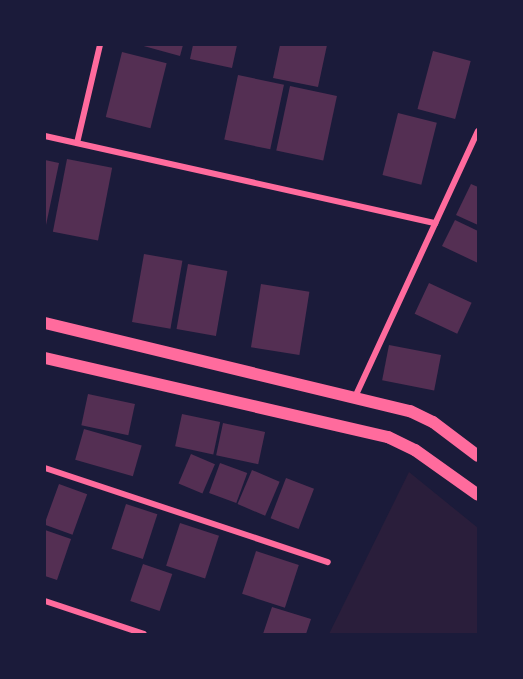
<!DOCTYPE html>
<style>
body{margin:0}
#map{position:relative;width:523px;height:679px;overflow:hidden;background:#1b1b3a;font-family:Karla,sans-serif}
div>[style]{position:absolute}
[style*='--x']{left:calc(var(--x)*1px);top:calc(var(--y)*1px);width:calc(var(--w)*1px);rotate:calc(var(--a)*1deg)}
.green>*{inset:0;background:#2a1e3b}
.building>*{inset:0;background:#542f53;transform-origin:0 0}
.minor>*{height:6px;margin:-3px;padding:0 3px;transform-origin:3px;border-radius:3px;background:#ff6b9d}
.secondary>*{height:12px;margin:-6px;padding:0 6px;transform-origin:6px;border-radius:6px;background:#ff6b9d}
span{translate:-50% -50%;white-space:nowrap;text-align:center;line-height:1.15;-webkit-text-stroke:4.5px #1b1b3a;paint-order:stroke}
.frame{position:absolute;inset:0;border:46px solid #1b1b3a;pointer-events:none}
</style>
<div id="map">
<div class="green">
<i style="clip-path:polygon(409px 472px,478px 528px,478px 634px,329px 634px)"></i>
</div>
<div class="building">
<i style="clip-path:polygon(140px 45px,183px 45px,180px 56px)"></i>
<i style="clip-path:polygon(193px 45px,237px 45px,232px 68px,190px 59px)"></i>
<i style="clip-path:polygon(280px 45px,327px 45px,318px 87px,273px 78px)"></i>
<i style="left:433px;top:51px;width:39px;height:60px;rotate:15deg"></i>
<i style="left:122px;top:52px;width:46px;height:67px;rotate:14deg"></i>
<i style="left:238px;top:75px;width:47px;height:66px;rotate:12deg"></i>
<i style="left:290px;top:86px;width:48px;height:66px;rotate:12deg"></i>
<i style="left:398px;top:113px;width:40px;height:64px;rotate:14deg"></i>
<i style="left:67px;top:159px;width:46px;height:74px;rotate:11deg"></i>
<i style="clip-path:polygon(45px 160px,59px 163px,46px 225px,45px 225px)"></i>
<i style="clip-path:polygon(471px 184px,478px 187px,478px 225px,456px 215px)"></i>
<i style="clip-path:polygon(455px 220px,478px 231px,478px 263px,442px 246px)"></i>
<i style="left:144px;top:254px;width:39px;height:69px;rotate:10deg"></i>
<i style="left:188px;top:264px;width:40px;height:66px;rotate:10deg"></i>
<i style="left:429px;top:283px;width:47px;height:34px;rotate:25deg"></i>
<i style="left:261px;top:284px;width:49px;height:64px;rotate:9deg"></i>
<i style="left:389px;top:345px;width:53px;height:36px;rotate:11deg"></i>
<i style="left:88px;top:394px;width:48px;height:32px;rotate:12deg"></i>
<i style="left:182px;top:414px;width:39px;height:33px;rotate:12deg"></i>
<i style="left:223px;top:423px;width:43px;height:33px;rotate:12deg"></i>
<i style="left:84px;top:429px;width:60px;height:32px;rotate:16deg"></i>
<i style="left:191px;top:454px;width:26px;height:32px;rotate:23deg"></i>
<i style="left:220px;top:463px;width:29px;height:32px;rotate:20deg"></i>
<i style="left:252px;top:470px;width:30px;height:37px;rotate:23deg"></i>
<i style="left:286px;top:478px;width:30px;height:43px;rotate:21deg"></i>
<i style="left:59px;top:484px;width:30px;height:43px;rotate:20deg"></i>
<i style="left:126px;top:504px;width:33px;height:47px;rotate:18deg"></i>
<i style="left:180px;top:523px;width:41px;height:45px;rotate:18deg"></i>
<i style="clip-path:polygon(45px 530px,71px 539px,57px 580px,45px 576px)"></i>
<i style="left:256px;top:551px;width:45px;height:45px;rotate:18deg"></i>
<i style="left:143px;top:564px;width:31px;height:39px;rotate:19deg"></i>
<i style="clip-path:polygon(272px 607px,311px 619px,306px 634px,263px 634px)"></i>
</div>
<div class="minor">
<i style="--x:45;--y:136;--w:400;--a:12.6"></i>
<i style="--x:77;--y:143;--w:101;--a:-76.8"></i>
<i style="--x:355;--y:397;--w:293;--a:-65.2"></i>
<i style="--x:45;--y:468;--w:298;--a:18.4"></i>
<i style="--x:45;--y:601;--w:104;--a:18.4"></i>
</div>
<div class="secondary">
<i style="--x:45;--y:323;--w:375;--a:13.6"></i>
<i style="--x:410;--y:411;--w:25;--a:26"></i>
<i style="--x:433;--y:422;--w:56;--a:37.1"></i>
<i style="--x:45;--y:358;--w:352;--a:13"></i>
<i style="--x:388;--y:437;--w:30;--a:26"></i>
<i style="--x:415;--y:450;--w:77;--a:35.5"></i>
</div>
<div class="frame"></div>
</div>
